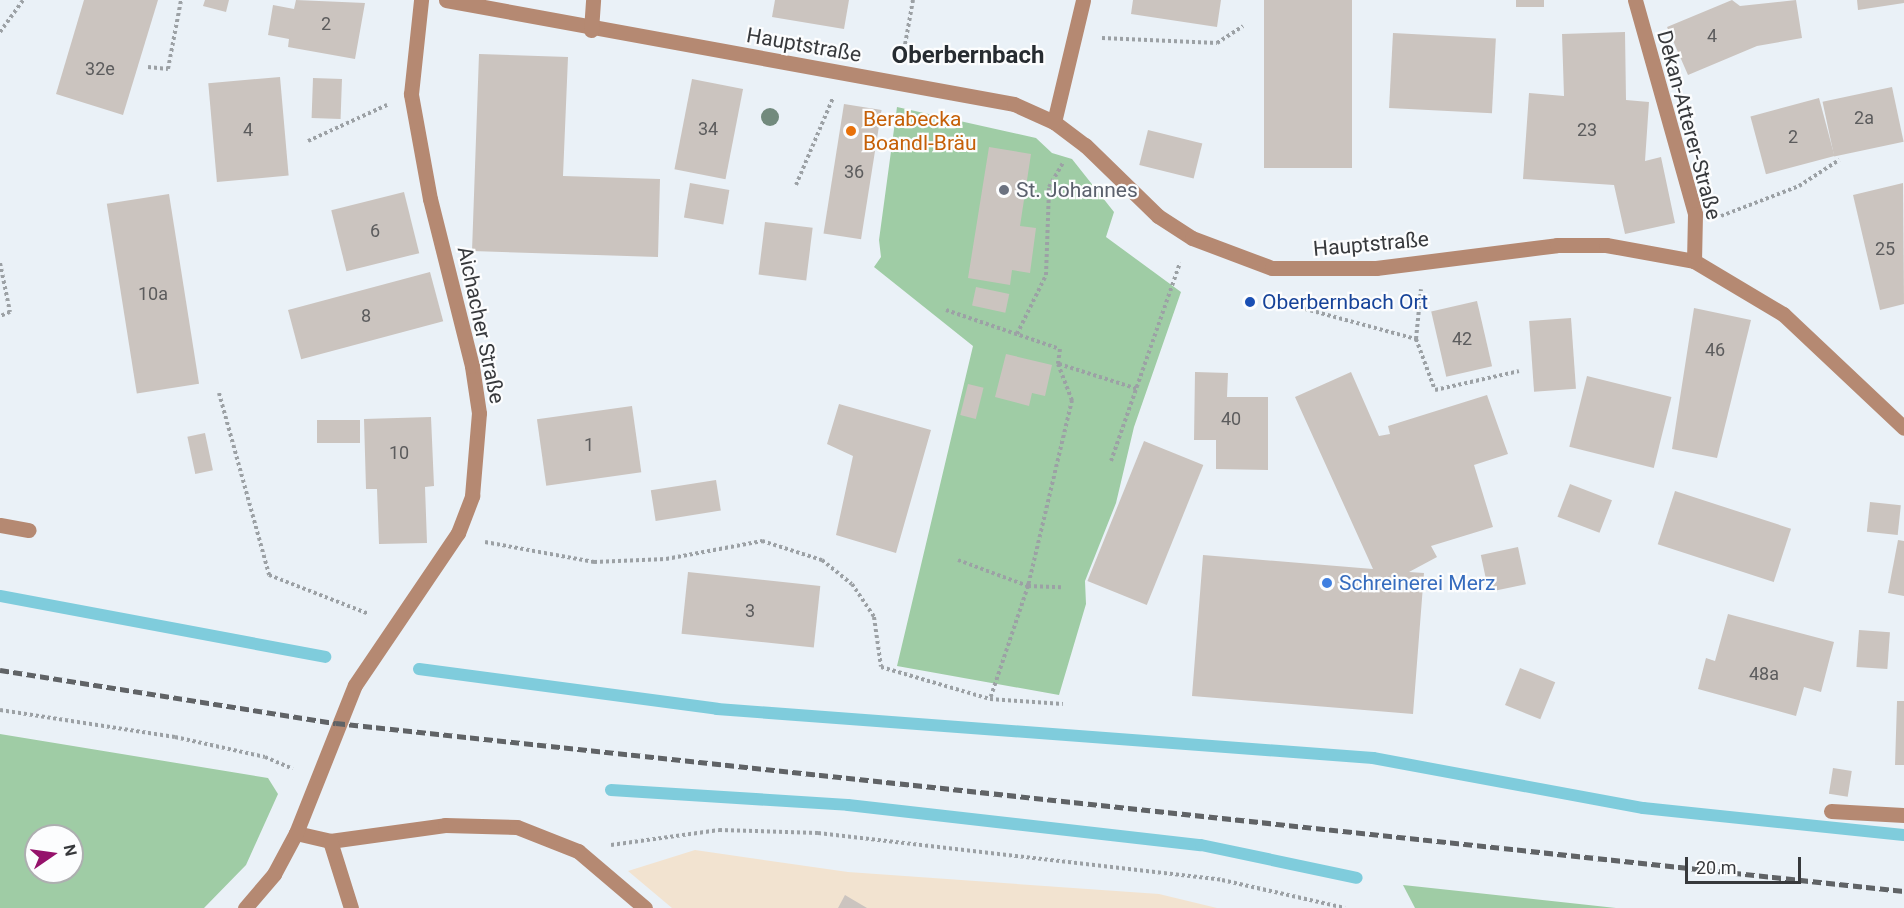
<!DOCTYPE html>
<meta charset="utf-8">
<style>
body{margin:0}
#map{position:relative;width:1904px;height:908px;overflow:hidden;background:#eaf1f7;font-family:Roboto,sans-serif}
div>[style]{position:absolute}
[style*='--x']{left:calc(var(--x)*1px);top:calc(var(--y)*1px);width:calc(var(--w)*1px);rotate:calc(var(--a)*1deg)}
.commercial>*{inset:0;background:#f2e3d0}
.green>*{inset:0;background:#9fcca5}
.stream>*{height:12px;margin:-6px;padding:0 6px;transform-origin:6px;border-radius:6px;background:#7fccdc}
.building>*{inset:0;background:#cbc4bf;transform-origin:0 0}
.path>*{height:4px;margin-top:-2px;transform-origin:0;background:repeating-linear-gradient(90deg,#9ca1a5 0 3px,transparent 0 6px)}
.minor>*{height:15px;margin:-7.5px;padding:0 7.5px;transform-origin:7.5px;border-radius:7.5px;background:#b58972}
.rail>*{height:4.5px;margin-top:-2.25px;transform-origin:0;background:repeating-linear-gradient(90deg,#606366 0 9px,transparent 0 13.5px)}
.trees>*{width:18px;height:18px;margin:-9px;border-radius:50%;background:#728a7d}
.dots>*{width:16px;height:16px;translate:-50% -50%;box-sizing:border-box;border:3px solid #fcfdfe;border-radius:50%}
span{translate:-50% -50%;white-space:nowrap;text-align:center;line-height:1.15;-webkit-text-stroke:4.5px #fcfdfe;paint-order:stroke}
.number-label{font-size:18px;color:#5c5c5d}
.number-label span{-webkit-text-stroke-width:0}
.street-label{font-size:21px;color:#37393c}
.food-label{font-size:21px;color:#c56008}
.left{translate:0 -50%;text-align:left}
.worship-label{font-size:21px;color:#5b616d}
.transit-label{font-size:21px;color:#164399}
.shop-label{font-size:21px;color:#366cbe}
.quarter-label{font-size:24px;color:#272c31;font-weight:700}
.north{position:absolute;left:24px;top:824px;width:60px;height:60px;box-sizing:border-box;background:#fcfdfe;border:2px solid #adafb0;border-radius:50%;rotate:77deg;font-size:16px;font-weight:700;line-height:24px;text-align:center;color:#37393c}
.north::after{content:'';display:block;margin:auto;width:21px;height:27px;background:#95126b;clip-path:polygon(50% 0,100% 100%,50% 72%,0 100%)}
.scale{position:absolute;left:1685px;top:857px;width:116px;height:27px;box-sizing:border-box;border:3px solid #37393c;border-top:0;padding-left:8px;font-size:18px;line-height:21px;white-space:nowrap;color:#37393c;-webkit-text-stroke:4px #fcfdfe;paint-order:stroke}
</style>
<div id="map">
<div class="commercial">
<i style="clip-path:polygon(695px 850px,848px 872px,1159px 894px,1217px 908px,672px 908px,628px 871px)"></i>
</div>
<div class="green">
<i style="clip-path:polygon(897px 107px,1036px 138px,1052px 153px,1072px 159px,1114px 212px,1106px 237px,1181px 292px,1134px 427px,1116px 503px,1085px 581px,1086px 604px,1059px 695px,897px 666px,973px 346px,874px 267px,881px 257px,879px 240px)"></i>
<i style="clip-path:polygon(evenodd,0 734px,268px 778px,278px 794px,246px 865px,204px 908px,0 908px,0 734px,36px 836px,72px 836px,72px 872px,36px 872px,36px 836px)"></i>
<i style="clip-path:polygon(1403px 885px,1616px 908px,1415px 908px)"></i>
</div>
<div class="stream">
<i style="--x:0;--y:596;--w:331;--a:10.6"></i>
<i style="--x:419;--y:669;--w:301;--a:7.6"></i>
<i style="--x:717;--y:709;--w:658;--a:4.27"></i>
<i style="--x:1373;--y:758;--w:275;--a:10.5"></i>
<i style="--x:1643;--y:808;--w:262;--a:5.9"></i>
<i style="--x:611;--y:790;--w:237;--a:3.6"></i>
<i style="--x:848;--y:805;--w:355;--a:6.5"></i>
<i style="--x:1201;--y:845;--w:159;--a:11.9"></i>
</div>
<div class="building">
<i style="clip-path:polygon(84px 0,158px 0,123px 115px,56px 94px)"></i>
<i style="clip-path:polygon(205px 0,229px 0,226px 12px,203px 6px)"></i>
<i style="clip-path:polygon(296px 0,365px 3px,355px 59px,288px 47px,289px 39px,268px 35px,273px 5px,294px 9px)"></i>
<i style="clip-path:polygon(775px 0,849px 0,844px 29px,772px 17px)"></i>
<i style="clip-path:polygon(1133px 0,1221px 0,1217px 27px,1131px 14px)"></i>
<i style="left:1264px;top:0;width:88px;height:168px"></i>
<i style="left:1516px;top:0;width:28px;height:7px"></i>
<i style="clip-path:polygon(1732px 0,1740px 6px,1796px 0,1802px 38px,1757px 46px,1688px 75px,1667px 27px)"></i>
<i style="clip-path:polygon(1857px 0,1904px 0,1904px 3px,1858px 10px)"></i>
<i style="clip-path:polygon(1625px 32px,1626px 100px,1649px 102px,1645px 161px,1661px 157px,1675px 223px,1625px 234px,1614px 185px,1523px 179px,1529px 93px,1564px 96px,1562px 34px)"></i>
<i style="left:1393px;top:33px;width:103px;height:75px;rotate:3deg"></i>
<i style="clip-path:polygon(479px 54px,568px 57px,563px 176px,660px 179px,658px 257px,472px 251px)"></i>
<i style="left:280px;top:77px;width:99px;height:72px;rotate:85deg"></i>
<i style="left:313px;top:78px;width:29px;height:40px;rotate:2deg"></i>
<i style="left:692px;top:79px;width:52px;height:92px;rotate:11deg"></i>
<i style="left:1892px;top:87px;width:56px;height:71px;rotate:78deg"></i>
<i style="left:1819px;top:98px;width:60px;height:71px;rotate:75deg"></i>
<i style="left:844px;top:104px;width:38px;height:131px;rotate:9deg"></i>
<i style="left:1148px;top:130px;width:56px;height:36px;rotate:14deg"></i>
<i style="clip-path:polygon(989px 147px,1031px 154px,1020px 226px,1036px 228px,1030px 273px,1012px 270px,1010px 285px,968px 278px)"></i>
<i style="left:690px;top:183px;width:40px;height:35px;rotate:10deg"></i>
<i style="clip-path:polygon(1903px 183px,1904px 304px,1880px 310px,1853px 195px)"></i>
<i style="left:404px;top:192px;width:63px;height:75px;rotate:76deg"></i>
<i style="left:169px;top:194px;width:192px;height:63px;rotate:81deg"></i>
<i style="left:765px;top:222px;width:48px;height:53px;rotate:7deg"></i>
<i style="left:430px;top:272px;width:51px;height:147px;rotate:75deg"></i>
<i style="left:976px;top:287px;width:34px;height:19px;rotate:12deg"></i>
<i style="left:1477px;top:301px;width:67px;height:47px;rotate:77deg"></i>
<i style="clip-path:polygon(1694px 308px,1751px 320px,1717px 458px,1672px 449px)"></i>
<i style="left:1571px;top:318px;width:71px;height:42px;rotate:86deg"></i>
<i style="clip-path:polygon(1006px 354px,1052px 365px,1045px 396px,1032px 393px,1029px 406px,995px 397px)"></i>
<i style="clip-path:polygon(1195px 372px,1228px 373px,1227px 397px,1268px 397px,1268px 470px,1216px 469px,1216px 440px,1194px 440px)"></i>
<i style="clip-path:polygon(1351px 372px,1379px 436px,1390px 434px,1388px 426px,1487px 395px,1508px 454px,1474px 465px,1493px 527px,1431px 546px,1437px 557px,1409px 572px,1424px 573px,1413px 714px,1192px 696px,1203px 555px,1373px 569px,1295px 397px)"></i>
<i style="left:1587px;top:376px;width:87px;height:73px;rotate:14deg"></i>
<i style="left:968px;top:384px;width:16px;height:32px;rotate:14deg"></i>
<i style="clip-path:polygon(839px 404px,931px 430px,896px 553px,836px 535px,853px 456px,827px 444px)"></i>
<i style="left:632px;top:406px;width:67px;height:96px;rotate:82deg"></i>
<i style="clip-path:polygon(431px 417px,434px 486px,425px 487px,427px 543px,379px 544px,377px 489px,366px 489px,364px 419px)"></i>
<i style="left:360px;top:420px;width:23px;height:43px;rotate:90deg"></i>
<i style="left:205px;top:433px;width:38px;height:18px;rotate:78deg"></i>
<i style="left:1144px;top:441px;width:64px;height:151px;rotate:22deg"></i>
<i style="left:716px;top:480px;width:31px;height:66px;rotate:81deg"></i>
<i style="left:1570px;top:484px;width:45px;height:35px;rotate:21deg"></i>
<i style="left:1675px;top:491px;width:122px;height:56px;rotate:18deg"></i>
<i style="left:1870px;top:502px;width:31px;height:30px;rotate:6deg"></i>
<i style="clip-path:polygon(1898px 540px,1904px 541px,1904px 596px,1888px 593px)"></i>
<i style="left:1518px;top:547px;width:38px;height:38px;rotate:78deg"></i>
<i style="left:688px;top:572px;width:133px;height:62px;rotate:6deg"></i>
<i style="clip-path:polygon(1728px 614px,1834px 642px,1821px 692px,1804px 687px,1796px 716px,1698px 689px,1706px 658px,1715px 661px)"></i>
<i style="left:1859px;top:630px;width:31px;height:37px;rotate:4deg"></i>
<i style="left:1520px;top:668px;width:38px;height:40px;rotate:22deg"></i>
<i style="clip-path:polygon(1897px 701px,1904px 701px,1904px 765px,1895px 765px)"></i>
<i style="left:1833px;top:768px;width:19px;height:26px;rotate:9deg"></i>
<i style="clip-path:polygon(845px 895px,867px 908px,838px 908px)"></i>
</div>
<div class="path">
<i style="--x:0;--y:32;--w:39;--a:-54"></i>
<i style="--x:1102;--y:38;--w:115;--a:2.5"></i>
<i style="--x:1217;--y:43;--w:31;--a:-33"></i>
<i style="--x:903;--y:56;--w:57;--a:-79.9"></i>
<i style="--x:148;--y:67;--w:20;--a:6"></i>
<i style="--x:168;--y:69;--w:70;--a:-79.3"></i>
<i style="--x:308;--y:141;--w:87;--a:-24.5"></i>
<i style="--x:796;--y:185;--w:95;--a:-67"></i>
<i style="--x:1721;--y:216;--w:84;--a:-21"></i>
<i style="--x:1799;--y:186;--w:48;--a:-33"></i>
<i style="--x:0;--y:263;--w:50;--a:78.5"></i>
<i style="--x:10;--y:312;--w:11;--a:158"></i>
<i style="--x:1287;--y:304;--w:134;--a:15.2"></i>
<i style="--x:1416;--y:339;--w:54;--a:69.6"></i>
<i style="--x:1435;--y:390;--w:86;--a:-12.7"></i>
<i style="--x:946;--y:310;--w:120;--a:18.9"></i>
<i style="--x:1060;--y:349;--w:15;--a:98"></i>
<i style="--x:1058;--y:364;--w:39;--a:69"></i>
<i style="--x:1072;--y:400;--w:191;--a:103.3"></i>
<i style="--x:1028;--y:586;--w:119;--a:108.6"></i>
<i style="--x:1017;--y:334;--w:66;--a:-63.8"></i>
<i style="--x:1046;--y:275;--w:88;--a:-88"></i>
<i style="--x:1049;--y:187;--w:28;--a:-60"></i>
<i style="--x:1416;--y:339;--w:50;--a:-84.3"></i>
<i style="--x:1059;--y:364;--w:83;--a:17.6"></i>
<i style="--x:219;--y:393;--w:189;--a:74.6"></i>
<i style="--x:269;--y:575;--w:107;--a:21.3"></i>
<i style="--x:1111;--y:461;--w:210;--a:-70.8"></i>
<i style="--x:485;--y:542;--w:111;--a:10.4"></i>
<i style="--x:594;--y:562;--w:72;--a:-2.4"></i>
<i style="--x:666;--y:559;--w:98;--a:-10.6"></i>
<i style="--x:762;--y:541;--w:63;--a:17.6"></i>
<i style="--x:822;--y:560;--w:38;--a:39"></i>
<i style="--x:852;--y:584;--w:40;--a:56"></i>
<i style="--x:874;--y:617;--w:50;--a:82"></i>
<i style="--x:881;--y:667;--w:114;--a:16.4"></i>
<i style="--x:990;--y:699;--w:73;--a:3.9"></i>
<i style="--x:958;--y:560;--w:75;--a:20.4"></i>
<i style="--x:1028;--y:586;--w:33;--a:2"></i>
<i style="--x:0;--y:710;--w:177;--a:8.8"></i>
<i style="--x:175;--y:737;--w:92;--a:12.5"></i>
<i style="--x:265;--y:757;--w:30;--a:23"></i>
<i style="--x:611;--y:845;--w:109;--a:-7.9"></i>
<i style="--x:719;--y:830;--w:99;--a:1.7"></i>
<i style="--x:818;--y:833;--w:407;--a:6.6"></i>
<i style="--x:1222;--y:880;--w:126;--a:12.8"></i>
</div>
<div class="minor">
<i style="--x:446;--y:0;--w:577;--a:10.38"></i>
<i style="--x:1014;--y:104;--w:44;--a:24.2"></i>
<i style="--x:1054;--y:122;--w:39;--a:37"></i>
<i style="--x:1085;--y:145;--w:102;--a:44.2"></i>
<i style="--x:1158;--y:216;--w:40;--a:32.9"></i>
<i style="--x:1192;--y:238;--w:85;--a:20.6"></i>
<i style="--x:1272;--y:268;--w:104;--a:0"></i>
<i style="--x:1376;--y:268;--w:182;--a:-7.2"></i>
<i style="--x:1557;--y:245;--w:49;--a:0"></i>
<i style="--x:1606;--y:245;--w:89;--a:10.3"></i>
<i style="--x:1694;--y:261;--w:104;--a:30.8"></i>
<i style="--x:1783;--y:314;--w:166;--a:43.3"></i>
<i style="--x:1635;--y:0;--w:222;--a:74.3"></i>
<i style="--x:1695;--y:214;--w:47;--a:91.2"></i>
<i style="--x:591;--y:30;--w:30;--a:-86"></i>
<i style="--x:1054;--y:122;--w:125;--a:-76.6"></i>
<i style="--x:0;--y:525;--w:29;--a:10"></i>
<i style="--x:1831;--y:811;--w:73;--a:3.1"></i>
<i style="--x:296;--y:833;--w:35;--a:13"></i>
<i style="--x:330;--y:841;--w:116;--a:-7.9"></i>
<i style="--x:445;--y:825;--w:72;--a:1.6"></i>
<i style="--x:517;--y:827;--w:66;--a:21.5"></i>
<i style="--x:578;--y:851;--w:88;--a:40.4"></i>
<i style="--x:330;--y:841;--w:70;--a:72.6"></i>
<i style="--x:245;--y:908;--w:45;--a:-49.5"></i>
<i style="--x:274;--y:874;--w:47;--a:-61.8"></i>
<i style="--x:296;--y:833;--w:159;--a:-68.3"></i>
<i style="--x:355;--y:685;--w:184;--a:-55.9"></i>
<i style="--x:458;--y:533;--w:40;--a:-69"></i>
<i style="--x:472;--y:496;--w:83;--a:-85.2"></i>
<i style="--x:479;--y:413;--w:48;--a:-98.5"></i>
<i style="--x:472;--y:366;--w:172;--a:-104.1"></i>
<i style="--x:430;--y:199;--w:107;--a:-100.3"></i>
<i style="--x:411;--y:94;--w:95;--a:-83.9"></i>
</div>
<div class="rail">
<i style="--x:0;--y:670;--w:340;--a:9"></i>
<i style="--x:336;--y:723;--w:1577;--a:6.12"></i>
</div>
<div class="trees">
<i style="left:770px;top:117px"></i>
</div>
<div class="dots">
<i style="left:851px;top:131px;background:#e8710a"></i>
<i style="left:1004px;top:190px;background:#6b7280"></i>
<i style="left:1250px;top:302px;background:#1a4fb4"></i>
<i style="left:1327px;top:583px;background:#3f7fe0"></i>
</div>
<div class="number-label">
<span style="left:326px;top:24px">2</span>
<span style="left:1712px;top:36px">4</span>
<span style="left:100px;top:69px">32e</span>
<span style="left:1864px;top:118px">2a</span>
<span style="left:708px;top:129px">34</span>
<span style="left:248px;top:130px">4</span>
<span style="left:1587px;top:130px">23</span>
<span style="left:1793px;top:137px">2</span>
<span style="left:854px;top:172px">36</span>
<span style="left:375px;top:231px">6</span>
<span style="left:1885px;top:249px">25</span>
<span style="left:153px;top:294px">10a</span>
<span style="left:366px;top:316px">8</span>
<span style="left:1462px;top:339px">42</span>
<span style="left:1715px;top:350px">46</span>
<span style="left:1231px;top:419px">40</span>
<span style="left:589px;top:445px">1</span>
<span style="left:399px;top:453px">10</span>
<span style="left:750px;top:611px">3</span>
<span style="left:1764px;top:674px">48a</span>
</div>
<div class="street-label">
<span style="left:804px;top:45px;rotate:10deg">Hauptstraße</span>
<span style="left:1689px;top:125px;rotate:75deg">Dekan-Atterer-Straße</span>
<span style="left:1371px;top:244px;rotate:-5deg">Hauptstraße</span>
<span style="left:481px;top:325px;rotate:78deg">Aichacher Straße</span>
</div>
<div class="food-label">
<span class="left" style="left:863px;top:131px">Berabecka<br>Boandl-Bräu</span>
</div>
<div class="worship-label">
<span class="left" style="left:1016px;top:190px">St. Johannes</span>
</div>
<div class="transit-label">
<span class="left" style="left:1262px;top:302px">Oberbernbach Ort</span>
</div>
<div class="shop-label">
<span class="left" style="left:1339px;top:583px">Schreinerei Merz</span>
</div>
<div class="quarter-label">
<span style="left:968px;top:56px">Oberbernbach</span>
</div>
<div class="north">N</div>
<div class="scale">20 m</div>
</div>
